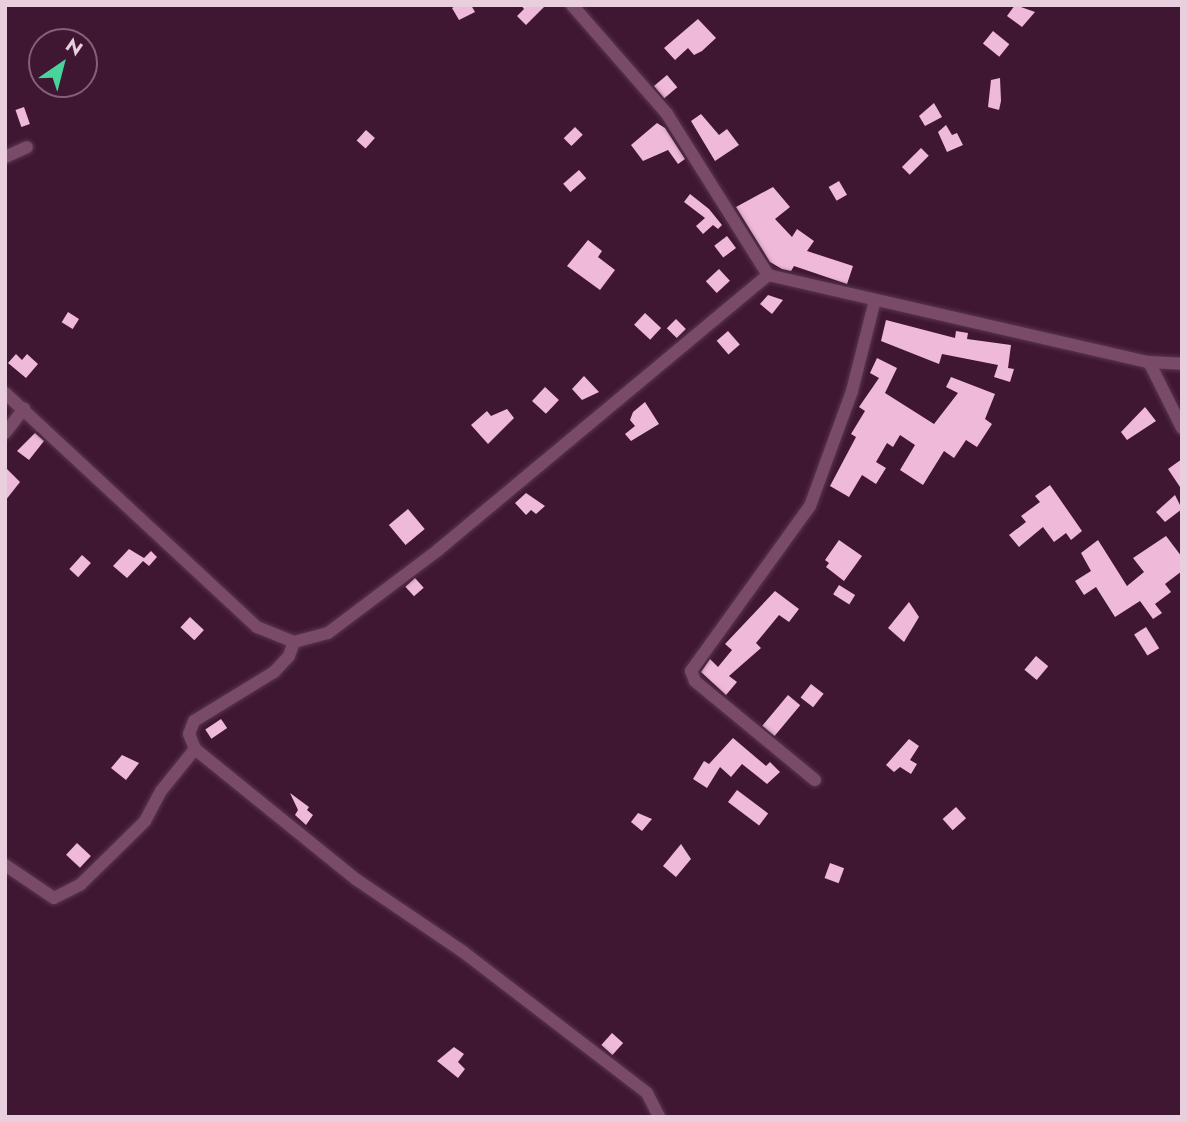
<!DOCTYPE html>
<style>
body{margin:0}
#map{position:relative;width:1187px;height:1122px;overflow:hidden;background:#401732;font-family:Jost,sans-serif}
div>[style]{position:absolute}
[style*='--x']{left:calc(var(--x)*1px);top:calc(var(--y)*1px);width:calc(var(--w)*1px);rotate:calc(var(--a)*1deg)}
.building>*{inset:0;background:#efb9d9;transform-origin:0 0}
.roads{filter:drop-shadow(0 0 2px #58364d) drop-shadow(0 0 2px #58364d)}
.minor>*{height:12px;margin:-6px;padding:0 6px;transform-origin:6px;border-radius:6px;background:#7a4b68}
span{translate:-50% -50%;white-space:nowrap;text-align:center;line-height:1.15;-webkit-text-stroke:7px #401732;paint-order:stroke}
.frame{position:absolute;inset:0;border:7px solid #e9cedd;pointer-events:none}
.north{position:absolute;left:28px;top:28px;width:70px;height:70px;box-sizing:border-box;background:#401732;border:2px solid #846076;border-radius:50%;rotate:35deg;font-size:19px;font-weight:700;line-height:28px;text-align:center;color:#e9cedd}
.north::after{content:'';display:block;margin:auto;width:24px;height:32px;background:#49d49c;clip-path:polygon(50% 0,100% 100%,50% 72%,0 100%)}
</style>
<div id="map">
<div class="building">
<i style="clip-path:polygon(457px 5px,471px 5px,475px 12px,459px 20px,452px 8px)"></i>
<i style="clip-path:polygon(521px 5px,546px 5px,526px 25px,517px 16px,524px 9px)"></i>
<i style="clip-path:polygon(1015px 5px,1035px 12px,1022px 27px,1007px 16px)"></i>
<i style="clip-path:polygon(698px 19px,716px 38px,702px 51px,694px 55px,688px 48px,675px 60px,664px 48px)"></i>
<i style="left:993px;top:31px;width:21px;height:16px;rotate:39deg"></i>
<i style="left:667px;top:75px;width:16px;height:17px;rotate:50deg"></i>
<i style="clip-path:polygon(1000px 78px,1001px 101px,999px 110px,988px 107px,991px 80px)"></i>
<i style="clip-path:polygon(934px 103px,942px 117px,925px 126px,919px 116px)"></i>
<i style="left:24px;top:107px;width:18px;height:9px;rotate:71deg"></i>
<i style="clip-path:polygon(701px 114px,719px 135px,727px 129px,739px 145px,715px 161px,691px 121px)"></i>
<i style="clip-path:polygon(657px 123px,665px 128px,685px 159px,678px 164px,668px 150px,643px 161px,631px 145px)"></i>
<i style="clip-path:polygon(946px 125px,952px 135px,957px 133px,963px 145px,947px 152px,938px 132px)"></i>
<i style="left:575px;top:127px;width:11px;height:16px;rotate:45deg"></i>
<i style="left:366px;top:130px;width:12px;height:14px;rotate:42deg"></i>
<i style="left:921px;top:148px;width:11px;height:27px;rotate:45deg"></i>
<i style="left:579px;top:170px;width:11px;height:21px;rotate:49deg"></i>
<i style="left:839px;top:181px;width:16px;height:12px;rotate:60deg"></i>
<i style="clip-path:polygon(773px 187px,790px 207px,775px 219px,792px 237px,797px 229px,814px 241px,807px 251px,853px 266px,847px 284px,794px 266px,791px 271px,782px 269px,770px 262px,736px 207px)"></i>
<i style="clip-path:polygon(690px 194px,709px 209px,722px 225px,718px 229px,713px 225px,703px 234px,696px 226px,705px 218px,684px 202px)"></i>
<i style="left:727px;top:236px;width:15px;height:16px;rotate:53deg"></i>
<i style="clip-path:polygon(588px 240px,602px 251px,598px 257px,615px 270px,600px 290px,567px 266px)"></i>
<i style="left:719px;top:269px;width:16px;height:18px;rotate:47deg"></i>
<i style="clip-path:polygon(768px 295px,783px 300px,772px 314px,760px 304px)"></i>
<i style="left:68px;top:312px;width:13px;height:12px;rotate:32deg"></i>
<i style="left:645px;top:313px;width:22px;height:16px;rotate:43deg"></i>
<i style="left:676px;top:319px;width:14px;height:13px;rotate:45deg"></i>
<i style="clip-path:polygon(886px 320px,955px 338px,956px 331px,968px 333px,967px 339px,1011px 345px,1008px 368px,1014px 369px,1010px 382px,994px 377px,998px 365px,942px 354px,939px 364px,881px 341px)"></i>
<i style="left:728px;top:331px;width:18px;height:15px;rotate:49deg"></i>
<i style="clip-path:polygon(16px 354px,22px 360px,27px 354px,38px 364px,26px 378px,8px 363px)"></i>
<i style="clip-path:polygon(877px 358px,897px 368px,885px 393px,934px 424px,958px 393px,946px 387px,951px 377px,995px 394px,985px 419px,992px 424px,977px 447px,966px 440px,954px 458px,944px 451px,923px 485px,900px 470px,915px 445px,900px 435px,893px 447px,887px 443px,876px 462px,886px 468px,876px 484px,862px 475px,849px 497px,830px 486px,856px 437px,851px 434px,865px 411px,859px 407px,879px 378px,870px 373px)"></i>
<i style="clip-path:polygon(584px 376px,599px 392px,582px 400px,572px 389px)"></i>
<i style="left:545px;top:387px;width:19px;height:19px;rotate:43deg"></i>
<i style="clip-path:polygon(645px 402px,659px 424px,631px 441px,625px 434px,635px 426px,630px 420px,633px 412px)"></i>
<i style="clip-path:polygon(1145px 407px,1156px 421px,1127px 440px,1121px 432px)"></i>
<i style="clip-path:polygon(507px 409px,514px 418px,488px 444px,471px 425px,487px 411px,491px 416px)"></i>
<i style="clip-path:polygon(35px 433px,44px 441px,29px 460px,17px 451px)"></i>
<i style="clip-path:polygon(1182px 459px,1182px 490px,1168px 469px)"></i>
<i style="clip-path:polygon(5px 467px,20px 482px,5px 501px)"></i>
<i style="clip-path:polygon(1050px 485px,1082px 531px,1071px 540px,1066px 533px,1054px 542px,1043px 527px,1019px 547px,1009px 535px,1026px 522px,1021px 516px,1040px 502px,1035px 496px)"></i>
<i style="clip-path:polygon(526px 493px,545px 506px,536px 514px,531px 510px,526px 515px,515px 503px)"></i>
<i style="clip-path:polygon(1175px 495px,1182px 509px,1165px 522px,1156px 512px)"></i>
<i style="left:408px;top:509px;width:26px;height:25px;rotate:50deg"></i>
<i style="clip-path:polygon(1166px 536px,1182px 557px,1182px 571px,1165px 584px,1171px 592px,1155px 604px,1162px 613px,1153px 619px,1140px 601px,1115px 617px,1096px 587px,1084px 595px,1075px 581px,1091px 571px,1081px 553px,1098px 540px,1127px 586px,1144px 572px,1133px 558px)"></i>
<i style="clip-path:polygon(839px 540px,862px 556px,844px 581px,826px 567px,829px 563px,825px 560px)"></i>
<i style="clip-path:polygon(129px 549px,144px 558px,151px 551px,157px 557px,149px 566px,143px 561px,127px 578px,113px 566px)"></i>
<i style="left:82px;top:555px;width:12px;height:19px;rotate:42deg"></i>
<i style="left:415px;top:578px;width:13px;height:13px;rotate:48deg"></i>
<i style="left:839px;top:585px;width:19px;height:11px;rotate:32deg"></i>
<i style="clip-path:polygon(775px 591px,799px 609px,789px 622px,779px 615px,756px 643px,761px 648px,729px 676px,737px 682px,726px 695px,701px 672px,710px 659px,718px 667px,732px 650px,725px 644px)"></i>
<i style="clip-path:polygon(909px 602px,919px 617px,904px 642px,888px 628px)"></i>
<i style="left:190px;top:617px;width:19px;height:14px;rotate:43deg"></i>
<i style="left:1146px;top:627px;width:25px;height:14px;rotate:58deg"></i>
<i style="left:1036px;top:656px;width:16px;height:18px;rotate:40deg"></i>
<i style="left:811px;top:684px;width:16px;height:17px;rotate:38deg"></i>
<i style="left:788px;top:695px;width:16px;height:40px;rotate:40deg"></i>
<i style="left:221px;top:719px;width:11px;height:19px;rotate:56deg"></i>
<i style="clip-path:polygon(733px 738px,766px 766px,770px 762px,780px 772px,767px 784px,742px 764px,731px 777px,720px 767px,707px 788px,693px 779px,704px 761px,709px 764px)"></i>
<i style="clip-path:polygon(909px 739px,919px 746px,910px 760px,917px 764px,911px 774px,900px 767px,894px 772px,886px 765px)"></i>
<i style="clip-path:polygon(122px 755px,139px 763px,126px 780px,111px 768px)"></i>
<i style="left:737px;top:790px;width:39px;height:15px;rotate:37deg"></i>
<i style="clip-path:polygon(290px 793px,309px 807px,307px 810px,313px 815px,306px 825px,295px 815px,298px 810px)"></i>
<i style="left:956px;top:807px;width:15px;height:18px;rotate:48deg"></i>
<i style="clip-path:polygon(638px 813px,652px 819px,642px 831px,631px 822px)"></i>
<i style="left:77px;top:843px;width:19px;height:16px;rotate:43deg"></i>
<i style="clip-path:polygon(681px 844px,691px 859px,676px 877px,663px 866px)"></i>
<i style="left:830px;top:863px;width:15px;height:16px;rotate:20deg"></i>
<i style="left:612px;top:1033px;width:15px;height:16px;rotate:42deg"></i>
<i style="clip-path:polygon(454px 1047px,464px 1054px,458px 1062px,465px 1069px,458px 1078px,437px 1061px)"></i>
</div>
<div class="roads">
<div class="minor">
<i style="--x:572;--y:5;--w:145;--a:48.9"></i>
<i style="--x:667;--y:114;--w:190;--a:57.9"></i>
<i style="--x:768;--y:275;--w:391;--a:12.9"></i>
<i style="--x:1149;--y:362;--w:33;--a:3"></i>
<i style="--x:5;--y:157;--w:24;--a:-24"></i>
<i style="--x:1149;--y:362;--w:74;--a:63.4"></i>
<i style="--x:5;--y:393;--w:344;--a:42.9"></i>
<i style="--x:257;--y:627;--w:40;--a:22"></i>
<i style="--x:294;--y:642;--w:35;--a:-15"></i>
<i style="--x:328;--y:633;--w:138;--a:-37"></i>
<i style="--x:438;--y:550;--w:430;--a:-39.8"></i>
<i style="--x:5;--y:433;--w:31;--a:-52"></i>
<i style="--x:294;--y:642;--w:15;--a:110"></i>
<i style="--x:289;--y:656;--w:22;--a:133"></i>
<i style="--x:274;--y:672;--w:94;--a:148.5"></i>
<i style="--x:194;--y:721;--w:14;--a:111"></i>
<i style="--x:189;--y:734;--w:16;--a:68"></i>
<i style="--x:195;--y:749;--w:208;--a:39"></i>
<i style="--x:357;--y:880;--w:127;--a:34.1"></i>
<i style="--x:462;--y:951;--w:233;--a:37.5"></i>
<i style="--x:647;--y:1093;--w:27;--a:63"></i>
<i style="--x:815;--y:780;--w:156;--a:-140.5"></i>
<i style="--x:695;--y:681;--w:11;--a:-112"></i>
<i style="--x:691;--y:671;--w:203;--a:-54.2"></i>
<i style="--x:810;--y:506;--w:122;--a:-69.9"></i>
<i style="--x:852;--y:391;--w:94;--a:-75.8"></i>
<i style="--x:5;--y:865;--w:59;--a:34"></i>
<i style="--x:54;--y:898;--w:30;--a:-27"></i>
<i style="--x:81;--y:884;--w:90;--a:-44.5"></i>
<i style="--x:145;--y:821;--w:34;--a:-62"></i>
<i style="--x:161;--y:791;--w:54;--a:-51"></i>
</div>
</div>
<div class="frame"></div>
<div class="north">N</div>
</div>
